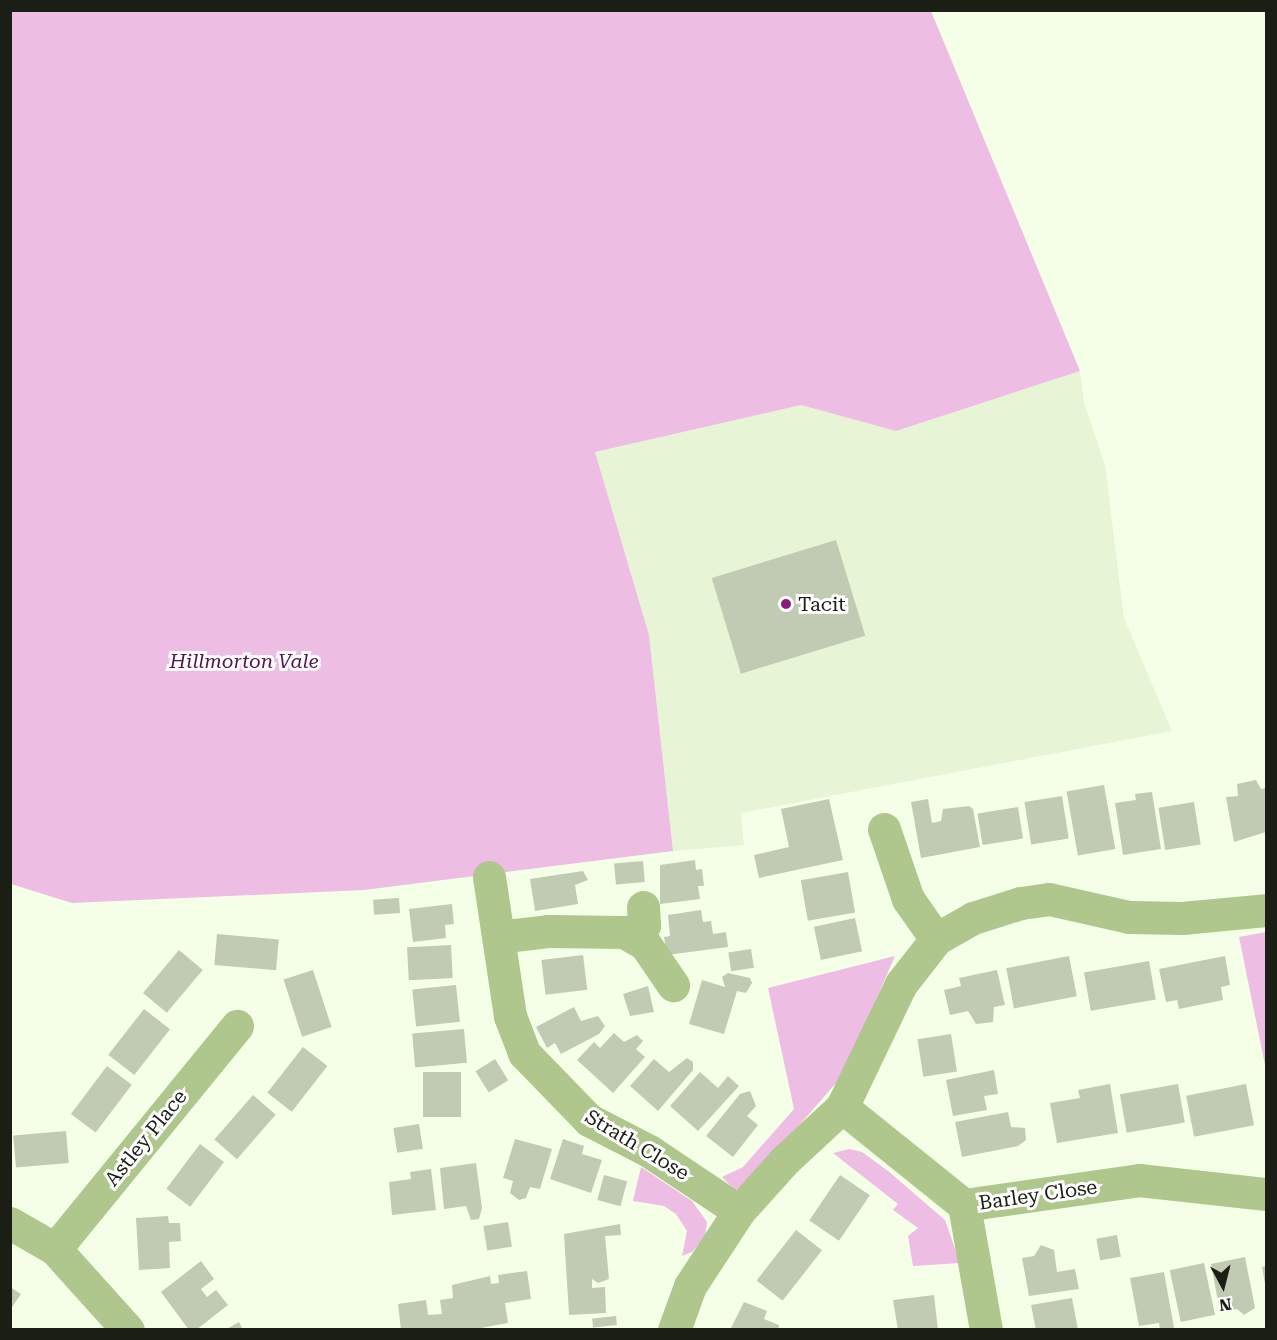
<!DOCTYPE html>
<style>
body{margin:0}
#map{position:relative;width:1277px;height:1340px;overflow:hidden;background:#f5ffe7;font-family:"Roboto Serif",serif}
div>[style]{position:absolute}
[style*='--x']{left:calc(var(--x)*1px);top:calc(var(--y)*1px);width:calc(var(--w)*1px);rotate:calc(var(--a)*1deg)}
.built>*{inset:0;background:#e7f4d5}
.green>*{inset:0;background:#edbde4}
.building>*{inset:0;background:#c1cbb4;transform-origin:0 0}
.minor>*{height:33px;margin:-16.5px;padding:0 16.5px;transform-origin:16.5px;border-radius:16.5px;background:#afc68c}
.dots>*{width:16px;height:16px;translate:-50% -50%;box-sizing:border-box;border:3px solid #fff;border-radius:50%}
span{translate:-50% -50%;white-space:nowrap;text-align:center;line-height:1.15;-webkit-text-stroke:6px #fff;paint-order:stroke}
.poi-label{font-size:20px;color:#1a1e15}
.left{translate:0 -50%;text-align:left}
.park-label{font-size:20px;color:#57134f;font-style:italic}
.street-label{font-size:20px;color:#1a1e15}
.frame{position:absolute;inset:0;border:12px solid #1a1e15;pointer-events:none}
.north{position:absolute;left:1193px;top:1256px;width:60px;height:60px;-webkit-text-stroke:4px #fff;paint-order:stroke;rotate:173deg;font-size:16px;font-weight:700;line-height:24px;text-align:center;color:#1a1e15}
.north::after{content:'';display:block;margin:auto;width:21px;height:27px;background:#1a1e15;clip-path:polygon(50% 0,100% 100%,50% 72%,0 100%)}
</style>
<div id="map">
<div class="built">
<i style="clip-path:polygon(1080px 371px,1084px 402px,1105px 465px,1124px 618px,1172px 731px,741px 813px,744px 845px,673px 851px,649px 635px,595px 452px,801px 405px,896px 431px)"></i>
</div>
<div class="green">
<i style="clip-path:polygon(10px 11px,931px 11px,1080px 371px,896px 431px,801px 405px,595px 452px,649px 635px,673px 851px,364px 890px,72px 903px,11px 884px)"></i>
<i style="clip-path:polygon(1266px 932px,1266px 1070px,1239px 937px)"></i>
<i style="clip-path:polygon(895px 956px,843px 1075px,748px 1184px,735px 1190px,722px 1177px,743px 1167px,794px 1109px,768px 988px)"></i>
<i style="clip-path:polygon(849px 1149px,862px 1152px,888px 1171px,945px 1220px,960px 1263px,913px 1266px,908px 1236px,918px 1228px,893px 1210px,898px 1204px,833px 1153px)"></i>
<i style="clip-path:polygon(641px 1167px,692px 1201px,707px 1222px,705px 1237px,692px 1252px,682px 1256px,687px 1231px,676px 1214px,664px 1206px,633px 1201px)"></i>
</div>
<div class="building">
<i style="left:836px;top:540px;width:100px;height:130px;rotate:73deg"></i>
<i style="clip-path:polygon(1256px 780px,1261px 789px,1266px 788px,1266px 832px,1234px 842px,1226px 797px,1238px 796px,1237px 784px)"></i>
<i style="left:1104px;top:785px;width:65px;height:38px;rotate:80deg"></i>
<i style="clip-path:polygon(1152px 792px,1161px 849px,1123px 855px,1115px 803px,1136px 800px,1135px 794px)"></i>
<i style="left:1062px;top:796px;width:43px;height:38px;rotate:81deg"></i>
<i style="clip-path:polygon(829px 799px,843px 860px,759px 878px,754px 855px,789px 847px,781px 809px)"></i>
<i style="clip-path:polygon(928px 799px,932px 823px,941px 821px,943px 809px,969px 806px,973px 809px,980px 847px,921px 858px,911px 802px)"></i>
<i style="left:1194px;top:802px;width:43px;height:36px;rotate:81deg"></i>
<i style="left:1018px;top:807px;width:32px;height:41px;rotate:81deg"></i>
<i style="clip-path:polygon(695px 860px,696px 870px,702px 869px,704px 886px,698px 886px,700px 899px,660px 904px,660px 865px)"></i>
<i style="left:643px;top:861px;width:21px;height:29px;rotate:85deg"></i>
<i style="clip-path:polygon(583px 871px,588px 880px,575px 885px,578px 904px,535px 911px,530px 879px)"></i>
<i style="left:848px;top:872px;width:41px;height:48px;rotate:80deg"></i>
<i style="left:399px;top:898px;width:15px;height:26px;rotate:86deg"></i>
<i style="clip-path:polygon(452px 904px,454px 924px,445px 925px,446px 938px,413px 942px,409px 909px)"></i>
<i style="clip-path:polygon(701px 910px,703px 922px,711px 921px,713px 934px,726px 932px,728px 947px,667px 955px,664px 937px,670px 936px,668px 915px)"></i>
<i style="left:855px;top:918px;width:34px;height:42px;rotate:78deg"></i>
<i style="left:217px;top:934px;width:62px;height:31px;rotate:5deg"></i>
<i style="left:451px;top:945px;width:33px;height:44px;rotate:87deg"></i>
<i style="left:751px;top:949px;width:19px;height:23px;rotate:81deg"></i>
<i style="left:179px;top:950px;width:31px;height:56px;rotate:40deg"></i>
<i style="left:583px;top:955px;width:35px;height:42px;rotate:83deg"></i>
<i style="left:1069px;top:956px;width:41px;height:64px;rotate:79deg"></i>
<i style="clip-path:polygon(1225px 956px,1230px 985px,1221px 987px,1223px 1000px,1179px 1009px,1177px 1000px,1166px 1002px,1159px 969px)"></i>
<i style="left:1149px;top:961px;width:39px;height:66px;rotate:80deg"></i>
<i style="left:313px;top:970px;width:60px;height:31px;rotate:72deg"></i>
<i style="clip-path:polygon(997px 970px,1005px 1005px,994px 1007px,993px 1022px,976px 1024px,968px 1011px,950px 1015px,944px 990px,961px 986px,959px 978px)"></i>
<i style="clip-path:polygon(728px 973px,750px 978px,752px 983px,746px 993px,737px 991px,724px 1034px,689px 1024px,702px 980px,725px 987px,722px 977px)"></i>
<i style="left:456px;top:985px;width:37px;height:44px;rotate:84deg"></i>
<i style="clip-path:polygon(648px 986px,654px 1012px,630px 1016px,623px 994px)"></i>
<i style="clip-path:polygon(574px 1007px,581px 1021px,598px 1016px,605px 1026px,599px 1034px,561px 1054px,555px 1043px,547px 1048px,536px 1027px)"></i>
<i style="left:144px;top:1009px;width:33px;height:58px;rotate:38deg"></i>
<i style="left:464px;top:1029px;width:34px;height:52px;rotate:85deg"></i>
<i style="clip-path:polygon(614px 1033px,624px 1042px,637px 1035px,643px 1041px,636px 1049px,645px 1057px,613px 1093px,577px 1060px,594px 1042px,600px 1048px)"></i>
<i style="left:951px;top:1034px;width:38px;height:34px;rotate:81deg"></i>
<i style="left:303px;top:1047px;width:31px;height:58px;rotate:38deg"></i>
<i style="clip-path:polygon(687px 1058px,693px 1062px,693px 1070px,658px 1111px,630px 1086px,654px 1059px,669px 1072px)"></i>
<i style="left:495px;top:1059px;width:25px;height:23px;rotate:58deg"></i>
<i style="left:107px;top:1066px;width:31px;height:60px;rotate:37deg"></i>
<i style="clip-path:polygon(994px 1070px,998px 1094px,984px 1096px,987px 1110px,953px 1116px,946px 1080px)"></i>
<i style="left:423px;top:1072px;width:38px;height:45px"></i>
<i style="clip-path:polygon(700px 1072px,718px 1088px,728px 1076px,739px 1086px,698px 1131px,670px 1106px)"></i>
<i style="clip-path:polygon(1110px 1084px,1118px 1133px,1057px 1143px,1050px 1103px,1080px 1098px,1078px 1090px)"></i>
<i style="left:1178px;top:1084px;width:39px;height:59px;rotate:80deg"></i>
<i style="left:1246px;top:1084px;width:42px;height:61px;rotate:79deg"></i>
<i style="clip-path:polygon(750px 1091px,756px 1106px,747px 1116px,758px 1125px,733px 1157px,706px 1136px,740px 1094px)"></i>
<i style="left:253px;top:1095px;width:30px;height:59px;rotate:41deg"></i>
<i style="clip-path:polygon(1008px 1112px,1011px 1127px,1025px 1128px,1026px 1140px,1018px 1146px,962px 1157px,955px 1122px)"></i>
<i style="left:419px;top:1124px;width:25px;height:26px;rotate:81deg"></i>
<i style="left:66px;top:1131px;width:32px;height:53px;rotate:85deg"></i>
<i style="clip-path:polygon(515px 1139px,552px 1149px,540px 1189px,530px 1187px,526px 1198px,519px 1200px,510px 1193px,513px 1181px,503px 1178px)"></i>
<i style="clip-path:polygon(563px 1139px,584px 1146px,582px 1154px,602px 1160px,591px 1193px,550px 1179px)"></i>
<i style="left:200px;top:1144px;width:30px;height:56px;rotate:37deg"></i>
<i style="clip-path:polygon(476px 1163px,482px 1208px,479px 1219px,471px 1220px,466px 1206px,444px 1209px,440px 1168px)"></i>
<i style="clip-path:polygon(431px 1169px,436px 1210px,392px 1215px,389px 1182px,411px 1179px,410px 1172px)"></i>
<i style="left:604px;top:1175px;width:24px;height:26px;rotate:15deg"></i>
<i style="left:840px;top:1175px;width:36px;height:55px;rotate:34deg"></i>
<i style="clip-path:polygon(168px 1216px,169px 1223px,180px 1223px,181px 1241px,169px 1242px,170px 1268px,139px 1270px,136px 1218px)"></i>
<i style="left:508px;top:1222px;width:25px;height:25px;rotate:81deg"></i>
<i style="clip-path:polygon(620px 1224px,621px 1235px,605px 1236px,609px 1279px,598px 1283px,592px 1279px,592px 1288px,605px 1287px,606px 1313px,569px 1315px,564px 1234px)"></i>
<i style="left:796px;top:1230px;width:33px;height:64px;rotate:38deg"></i>
<i style="left:1117px;top:1235px;width:22px;height:21px;rotate:80deg"></i>
<i style="clip-path:polygon(1041px 1245px,1054px 1250px,1057px 1272px,1075px 1269px,1079px 1289px,1029px 1296px,1022px 1258px,1034px 1256px)"></i>
<i style="clip-path:polygon(1245px 1257px,1255px 1308px,1244px 1315px,1237px 1309px,1220px 1312px,1211px 1264px)"></i>
<i style="clip-path:polygon(201px 1261px,214px 1279px,201px 1289px,207px 1297px,216px 1290px,228px 1305px,196px 1330px,189px 1330px,161px 1292px)"></i>
<i style="left:1204px;top:1263px;width:53px;height:35px;rotate:78deg"></i>
<i style="clip-path:polygon(1266px 1266px,1266px 1284px,1265px 1284px,1262px 1267px)"></i>
<i style="clip-path:polygon(527px 1271px,531px 1299px,505px 1303px,508px 1323px,470px 1330px,401px 1330px,398px 1304px,426px 1300px,428px 1315px,442px 1314px,440px 1300px,453px 1298px,452px 1285px,490px 1276px,491px 1284px,499px 1283px,498px 1275px)"></i>
<i style="clip-path:polygon(1164px 1272px,1174px 1328px,1160px 1330px,1159px 1323px,1139px 1326px,1130px 1278px)"></i>
<i style="clip-path:polygon(10px 1287px,21px 1294px,10px 1310px)"></i>
<i style="clip-path:polygon(934px 1295px,938px 1330px,898px 1330px,893px 1300px)"></i>
<i style="clip-path:polygon(1072px 1298px,1078px 1330px,1036px 1330px,1031px 1305px)"></i>
<i style="clip-path:polygon(744px 1302px,767px 1311px,764px 1319px,779px 1325px,778px 1330px,730px 1330px)"></i>
<i style="left:616px;top:1316px;width:9px;height:24px;rotate:84deg"></i>
<i style="clip-path:polygon(239px 1322px,243px 1330px,225px 1330px)"></i>
</div>
<div class="minor">
<i style="--x:884;--y:829;--w:74;--a:71.1"></i>
<i style="--x:908;--y:899;--w:49;--a:55"></i>
<i style="--x:489;--y:877;--w:141;--a:81.4"></i>
<i style="--x:510;--y:1016;--w:40;--a:69"></i>
<i style="--x:524;--y:1053;--w:93;--a:45.9"></i>
<i style="--x:589;--y:1120;--w:68;--a:27.3"></i>
<i style="--x:649;--y:1151;--w:108;--a:33.7"></i>
<i style="--x:636;--y:936;--w:14;--a:-54"></i>
<i style="--x:644;--y:925;--w:18;--a:-93"></i>
<i style="--x:499;--y:937;--w:49;--a:-7"></i>
<i style="--x:548;--y:931;--w:76;--a:0.8"></i>
<i style="--x:624;--y:932;--w:24;--a:30"></i>
<i style="--x:645;--y:944;--w:50;--a:55.7"></i>
<i style="--x:842;--y:1107;--w:156;--a:38.8"></i>
<i style="--x:964;--y:1205;--w:177;--a:-8.1"></i>
<i style="--x:1139;--y:1180;--w:128;--a:6.3"></i>
<i style="--x:964;--y:1205;--w:127;--a:80"></i>
<i style="--x:10;--y:1223;--w:52;--a:30"></i>
<i style="--x:55;--y:1249;--w:109;--a:48"></i>
<i style="--x:55;--y:1249;--w:288;--a:-50.8"></i>
<i style="--x:674;--y:1330;--w:47;--a:-70"></i>
<i style="--x:690;--y:1286;--w:90;--a:-56.8"></i>
<i style="--x:739;--y:1211;--w:69;--a:-48"></i>
<i style="--x:785;--y:1160;--w:78;--a:-42.9"></i>
<i style="--x:842;--y:1107;--w:136;--a:-64.4"></i>
<i style="--x:901;--y:984;--w:57;--a:-52.1"></i>
<i style="--x:936;--y:939;--w:43;--a:-29.6"></i>
<i style="--x:973;--y:918;--w:50;--a:-17.4"></i>
<i style="--x:1021;--y:903;--w:28;--a:-8"></i>
<i style="--x:1049;--y:899;--w:82;--a:12.7"></i>
<i style="--x:1129;--y:917;--w:53;--a:1.1"></i>
<i style="--x:1182;--y:918;--w:84;--a:-5.4"></i>
</div>
<div class="dots">
<i style="left:786px;top:604px;background:#8b1b7f"></i>
</div>
<div class="poi-label">
<span class="left" style="left:798px;top:604px">Tacit</span>
</div>
<div class="park-label">
<span style="left:244px;top:661px">Hillmorton Vale</span>
</div>
<div class="street-label">
<span style="left:146px;top:1138px;rotate:-51deg">Astley Place</span>
<span style="left:637px;top:1145px;rotate:31deg">Strath Close</span>
<span style="left:1038px;top:1195px;rotate:-8deg">Barley Close</span>
</div>
<div class="frame"></div>
<div class="north">N</div>
</div>
